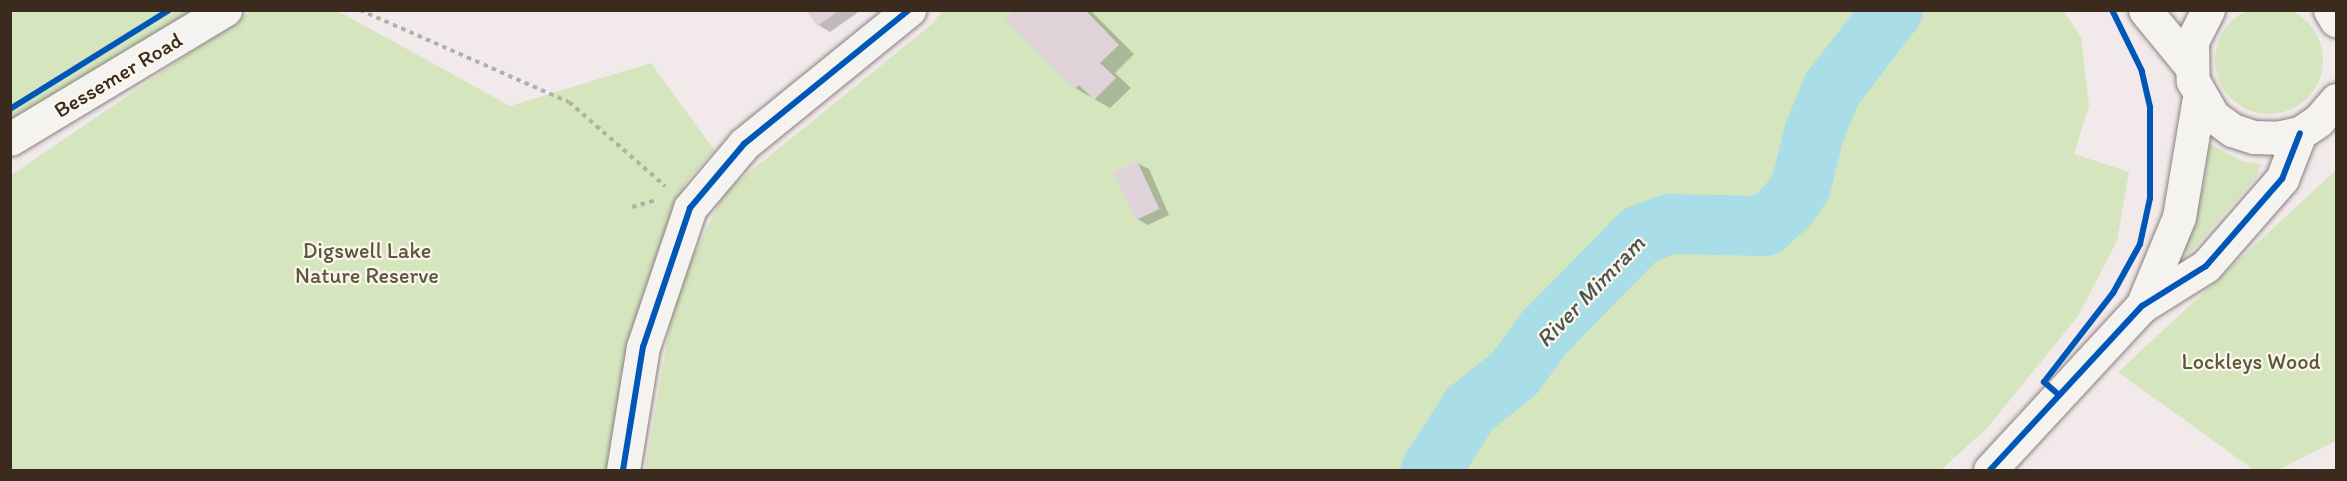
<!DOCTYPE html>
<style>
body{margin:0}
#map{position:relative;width:2347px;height:481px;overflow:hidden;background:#f2e9eb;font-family:Itim,sans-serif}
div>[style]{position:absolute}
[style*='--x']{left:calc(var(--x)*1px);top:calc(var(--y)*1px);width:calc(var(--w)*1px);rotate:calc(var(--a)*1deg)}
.green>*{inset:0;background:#d5e5be}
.round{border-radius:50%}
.shadow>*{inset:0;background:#0003}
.river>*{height:60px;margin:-30px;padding:0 30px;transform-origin:30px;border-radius:30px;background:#a9dee8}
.building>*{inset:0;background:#dfd2d9;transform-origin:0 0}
.path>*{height:4px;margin-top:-2px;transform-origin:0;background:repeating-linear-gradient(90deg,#b2aeab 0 4.5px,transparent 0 9px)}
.roads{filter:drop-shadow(0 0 2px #88817f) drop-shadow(0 0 2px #88817f)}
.street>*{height:33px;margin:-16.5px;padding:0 16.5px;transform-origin:16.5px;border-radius:16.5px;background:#f5f3f0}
.secondary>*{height:33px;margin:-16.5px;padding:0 16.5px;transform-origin:16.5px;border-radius:16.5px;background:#f5f3f0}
.primary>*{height:33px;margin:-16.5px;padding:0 16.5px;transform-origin:16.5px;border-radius:16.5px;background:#f5f3f0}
.cycleway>*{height:6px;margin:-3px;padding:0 3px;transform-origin:3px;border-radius:3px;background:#0057b8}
span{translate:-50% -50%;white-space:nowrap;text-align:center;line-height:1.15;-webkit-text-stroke:4.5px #fbf7ec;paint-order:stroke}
.street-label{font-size:22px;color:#3b2a1e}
.park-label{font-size:22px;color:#5c583d}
.water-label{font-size:24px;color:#4f5650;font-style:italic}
.frame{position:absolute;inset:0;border:12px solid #3b2a1e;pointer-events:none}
</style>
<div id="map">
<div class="green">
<i class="round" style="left:2215px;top:6px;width:108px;height:108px"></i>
<i style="clip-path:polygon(11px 10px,206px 11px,11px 135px)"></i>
<i style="clip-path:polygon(253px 10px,338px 11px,510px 106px,651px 63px,714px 150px,686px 182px,656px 256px,628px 360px,610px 470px,11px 470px,10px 176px)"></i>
<i style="clip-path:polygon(942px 11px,2064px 11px,2081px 37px,2089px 105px,2074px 154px,2129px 172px,2117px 241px,2078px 316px,1988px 427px,1941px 470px,645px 470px,676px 290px,725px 192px,932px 24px)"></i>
<i style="clip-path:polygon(2210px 144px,2242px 161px,2261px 164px,2257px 176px,2189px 254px,2180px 249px,2204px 185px)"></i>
<i style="clip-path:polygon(2336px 170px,2336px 441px,2278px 470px,2254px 470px,2118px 372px)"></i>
</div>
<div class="shadow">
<i style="clip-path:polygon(808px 10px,859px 10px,860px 11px,830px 32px,818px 25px)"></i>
<i style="clip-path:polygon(1016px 10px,1090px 10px,1134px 54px,1115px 73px,1131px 88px,1110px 108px,1075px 88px,1007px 20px)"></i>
<i style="clip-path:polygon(1137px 163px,1149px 169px,1169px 215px,1148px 225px,1136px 218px)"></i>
</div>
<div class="river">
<i style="--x:1431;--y:470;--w:72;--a:-57.4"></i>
<i style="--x:1470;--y:409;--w:56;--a:-38.5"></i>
<i style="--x:1514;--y:374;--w:52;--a:-53.6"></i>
<i style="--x:1545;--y:332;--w:136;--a:-45.6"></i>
<i style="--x:1640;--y:235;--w:32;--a:-20"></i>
<i style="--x:1670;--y:224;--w:95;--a:1.2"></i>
<i style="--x:1765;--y:226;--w:31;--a:-42"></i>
<i style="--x:1788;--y:205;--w:23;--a:-56"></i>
<i style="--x:1801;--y:186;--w:55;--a:-76.2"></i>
<i style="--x:1814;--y:133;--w:48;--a:-67.8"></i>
<i style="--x:1832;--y:89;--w:100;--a:-52.3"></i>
</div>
<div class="building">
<i style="clip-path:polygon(806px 10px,840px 10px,817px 26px)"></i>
<i style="clip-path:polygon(1014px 10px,1085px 10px,1119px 45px,1100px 63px,1116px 78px,1094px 100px,1079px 85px,1074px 89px,1005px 20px)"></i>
<i style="left:1137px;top:161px;width:53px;height:26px;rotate:65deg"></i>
</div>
<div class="path">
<i style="--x:360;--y:10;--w:228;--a:23.8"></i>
<i style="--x:569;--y:102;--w:128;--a:41.2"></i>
<i style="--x:632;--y:207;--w:26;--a:-16"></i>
</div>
<div class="roads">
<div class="street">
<i style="--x:623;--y:470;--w:125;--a:-80.8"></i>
<i style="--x:643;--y:347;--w:147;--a:-71.3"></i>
<i style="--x:690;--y:208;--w:84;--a:-49.8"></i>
<i style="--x:744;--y:144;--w:213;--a:-39.1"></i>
</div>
<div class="secondary">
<i style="--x:2142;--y:306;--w:96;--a:-67.4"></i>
<i style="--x:2179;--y:217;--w:122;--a:-80.5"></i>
<i style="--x:1990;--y:470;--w:224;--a:-47.2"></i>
<i style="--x:2142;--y:306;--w:75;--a:-32"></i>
<i style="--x:2206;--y:266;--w:116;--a:-48.9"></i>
<i style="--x:2282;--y:179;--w:49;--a:-68.6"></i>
</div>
<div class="primary">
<i style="--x:2145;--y:10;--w:71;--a:50.7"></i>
<i style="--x:2208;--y:10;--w:36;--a:117"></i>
<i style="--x:2192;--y:42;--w:39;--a:89"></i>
<i style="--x:2193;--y:81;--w:40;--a:60.3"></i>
<i style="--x:2213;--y:116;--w:24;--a:36"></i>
<i style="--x:2232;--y:130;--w:23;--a:18"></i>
<i style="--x:2254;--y:137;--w:23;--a:2"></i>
<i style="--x:2277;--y:138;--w:24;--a:-12"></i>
<i style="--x:2300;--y:133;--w:22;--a:-34"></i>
<i style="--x:2318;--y:121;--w:28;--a:-49"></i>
<i style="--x:2330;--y:10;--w:12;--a:59"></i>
<i style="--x:10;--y:139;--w:251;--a:-31"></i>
</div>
</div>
<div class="cycleway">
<i style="--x:10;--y:109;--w:187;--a:-31.9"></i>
<i style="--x:2059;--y:395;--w:20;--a:-139"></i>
<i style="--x:2044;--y:382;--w:113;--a:-52.2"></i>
<i style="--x:2113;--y:293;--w:56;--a:-61.1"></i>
<i style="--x:2140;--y:244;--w:47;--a:-77.7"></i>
<i style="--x:2150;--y:198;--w:91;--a:-90"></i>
<i style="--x:2150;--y:107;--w:37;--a:-103"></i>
<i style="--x:2142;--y:71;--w:68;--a:-116.2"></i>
<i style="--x:623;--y:470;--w:125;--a:-80.8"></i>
<i style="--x:643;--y:347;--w:147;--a:-71.3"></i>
<i style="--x:690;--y:208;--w:84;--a:-49.8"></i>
<i style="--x:744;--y:144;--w:213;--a:-39.1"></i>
<i style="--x:1990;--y:470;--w:224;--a:-47.2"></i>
<i style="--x:2142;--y:306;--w:75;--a:-32"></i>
<i style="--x:2206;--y:266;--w:116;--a:-48.9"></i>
<i style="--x:2282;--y:179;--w:49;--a:-68.6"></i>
</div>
<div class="street-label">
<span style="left:118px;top:75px;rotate:-31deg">Bessemer Road</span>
</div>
<div class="park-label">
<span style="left:367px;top:263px">Digswell Lake<br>Nature Reserve</span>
<span style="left:2251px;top:362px">Lockleys Wood</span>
</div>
<div class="water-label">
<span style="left:1590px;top:291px;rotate:-46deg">River Mimram</span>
</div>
<div class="frame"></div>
</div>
